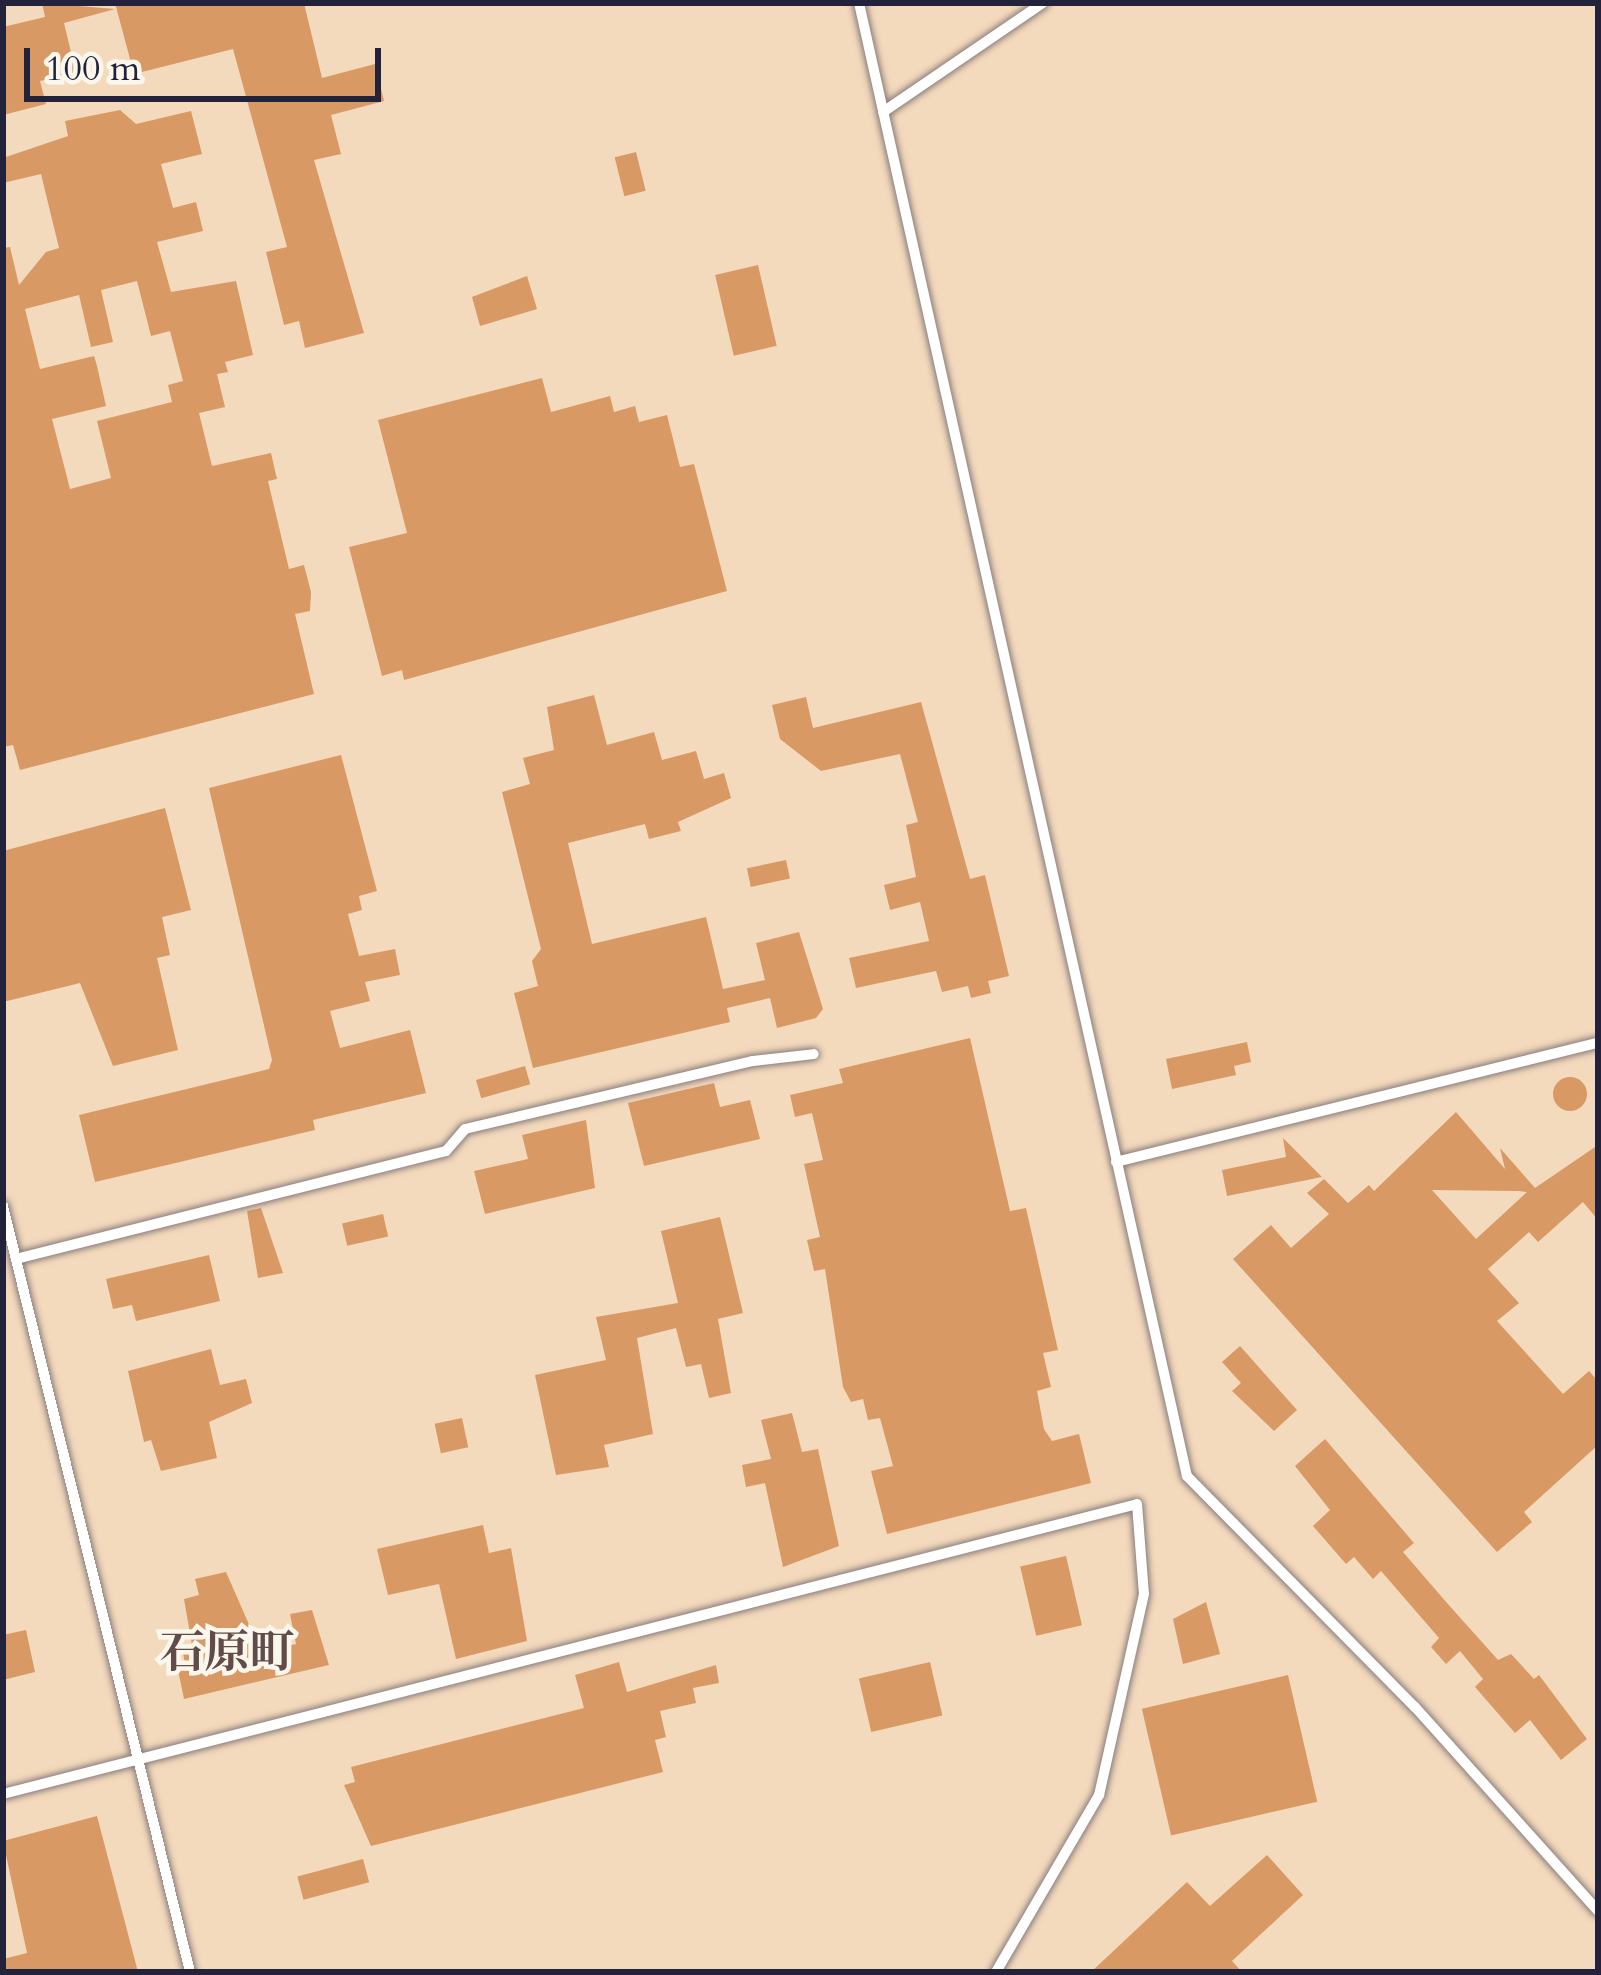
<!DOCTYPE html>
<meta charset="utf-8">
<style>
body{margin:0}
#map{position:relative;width:1601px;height:1975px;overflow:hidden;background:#f4dabd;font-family:Cardo,"Noto Serif JP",serif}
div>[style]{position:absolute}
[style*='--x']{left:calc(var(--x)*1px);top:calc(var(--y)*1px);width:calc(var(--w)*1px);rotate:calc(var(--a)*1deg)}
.building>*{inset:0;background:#d89965;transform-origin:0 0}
.round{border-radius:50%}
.roads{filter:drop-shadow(0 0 3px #8b7e7c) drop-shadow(0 0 3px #8b7e7c)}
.service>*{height:10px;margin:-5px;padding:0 5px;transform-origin:5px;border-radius:5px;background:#fff}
span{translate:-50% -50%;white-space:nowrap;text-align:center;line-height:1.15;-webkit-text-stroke:9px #fbf7ec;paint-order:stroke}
.quarter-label{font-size:45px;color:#624c4a;font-weight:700}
.frame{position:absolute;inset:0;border:6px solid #22223b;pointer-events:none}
.scale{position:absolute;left:24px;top:48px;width:357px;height:54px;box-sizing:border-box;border:6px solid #22223b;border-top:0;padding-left:15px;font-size:36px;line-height:42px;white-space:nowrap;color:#22223b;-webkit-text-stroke:9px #fbf7ec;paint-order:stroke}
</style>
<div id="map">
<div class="building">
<i style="clip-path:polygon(42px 3px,115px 9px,64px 23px,76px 73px,40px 81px,46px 104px,3px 115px,3px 27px,45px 17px)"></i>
<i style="clip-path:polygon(115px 3px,304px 3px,322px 78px,375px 64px,384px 101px,331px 115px,341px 154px,314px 160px,364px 333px,305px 348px,299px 321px,284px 325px,266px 252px,287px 247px,233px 49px,134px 74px)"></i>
<i style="clip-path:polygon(evenodd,120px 110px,136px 124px,191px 111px,202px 154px,161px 164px,173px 208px,196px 202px,203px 231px,157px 242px,171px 292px,236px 281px,253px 355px,225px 362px,228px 372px,217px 374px,225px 407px,199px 413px,212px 466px,271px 453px,277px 479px,268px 481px,289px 569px,304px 565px,311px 592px,310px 611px,295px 614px,314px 694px,20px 770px,13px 745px,3px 747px,3px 248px,10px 247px,19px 285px,46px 252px,59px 248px,41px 174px,3px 183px,3px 158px,68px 136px,65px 121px,120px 110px,137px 281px,151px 336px,170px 331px,183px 381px,168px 385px,172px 402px,97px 421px,111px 478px,70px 489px,52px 419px,106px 406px,97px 366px,94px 356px,40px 369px,25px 309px,79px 295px,91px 347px,113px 342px,101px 290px,137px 281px)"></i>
<i style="left:636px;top:152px;width:40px;height:22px;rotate:76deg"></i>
<i style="left:758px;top:265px;width:83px;height:44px;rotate:77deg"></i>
<i style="clip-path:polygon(527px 276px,537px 309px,480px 326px,472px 297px)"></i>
<i style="clip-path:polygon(542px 378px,551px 412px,610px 396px,614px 412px,635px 406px,639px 422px,667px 415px,680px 467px,694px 464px,727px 591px,404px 680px,402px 670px,382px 676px,349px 547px,407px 533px,378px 420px)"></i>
<i style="clip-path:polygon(594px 695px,607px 745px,654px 732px,662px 760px,696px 751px,704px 779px,724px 773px,731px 798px,678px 822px,681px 831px,649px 839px,645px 824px,568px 843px,592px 944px,706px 917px,723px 989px,765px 980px,756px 943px,799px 932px,823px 1009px,816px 1018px,777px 1028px,770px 998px,727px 1008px,730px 1022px,533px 1068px,514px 993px,538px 986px,532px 961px,541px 949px,502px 792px,530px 784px,523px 758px,554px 750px,547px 707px)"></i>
<i style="clip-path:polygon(806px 697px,813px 728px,921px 702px,970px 879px,985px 875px,1009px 976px,988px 981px,991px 993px,971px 998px,968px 986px,942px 992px,936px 971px,856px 988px,849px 958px,929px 941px,920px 902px,890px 910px,884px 885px,916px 877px,906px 825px,918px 822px,900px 754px,821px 771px,780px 739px,772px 705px)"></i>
<i style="clip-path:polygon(341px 755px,377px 891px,359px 896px,362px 910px,348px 914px,359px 956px,395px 949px,400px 975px,365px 982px,370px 1001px,330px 1011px,340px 1048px,410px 1030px,426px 1093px,313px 1120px,315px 1130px,95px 1182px,79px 1115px,269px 1069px,272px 1060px,209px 788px)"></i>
<i style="clip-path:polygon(165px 808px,191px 910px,162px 917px,170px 955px,157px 958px,178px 1050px,113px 1066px,80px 983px,3px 1002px,3px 851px)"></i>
<i style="left:786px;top:860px;width:19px;height:40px;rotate:78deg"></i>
<i style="clip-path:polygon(970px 1038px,1010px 1211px,1026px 1208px,1058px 1350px,1043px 1353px,1051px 1387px,1037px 1391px,1044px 1429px,1052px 1441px,1079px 1434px,1091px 1483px,887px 1534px,871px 1471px,893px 1466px,880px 1418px,868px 1420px,863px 1399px,851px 1402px,843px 1387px,825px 1269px,814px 1271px,807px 1240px,820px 1237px,804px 1164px,823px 1160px,812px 1113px,795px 1117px,790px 1095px,843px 1083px,839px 1069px)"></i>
<i style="clip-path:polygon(1247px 1042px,1251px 1062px,1234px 1066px,1236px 1075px,1172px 1089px,1166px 1059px)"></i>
<i style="left:525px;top:1066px;width:19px;height:51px;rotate:74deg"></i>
<i class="round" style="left:1553px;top:1077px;width:34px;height:34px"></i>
<i style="clip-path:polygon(714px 1083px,720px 1107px,750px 1100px,760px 1139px,644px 1166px,628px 1103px)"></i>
<i style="clip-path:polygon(evenodd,1456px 1112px,1505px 1169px,1500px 1148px,1535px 1188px,1598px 1145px,1598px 1220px,1583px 1202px,1538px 1242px,1529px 1232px,1488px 1269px,1519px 1303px,1497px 1321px,1563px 1394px,1589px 1371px,1598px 1381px,1598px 1445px,1524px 1512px,1532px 1522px,1497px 1552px,1233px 1259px,1271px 1225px,1291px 1248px,1329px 1214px,1307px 1193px,1324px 1179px,1348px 1203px,1369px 1185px,1374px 1191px,1456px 1112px,1432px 1190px,1519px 1191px,1527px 1192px,1476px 1239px,1432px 1190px)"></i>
<i style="clip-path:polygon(586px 1120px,595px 1188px,485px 1214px,474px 1171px,528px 1159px,522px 1135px)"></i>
<i style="clip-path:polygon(1283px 1138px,1322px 1177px,1227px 1196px,1222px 1170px,1286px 1157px)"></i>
<i style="clip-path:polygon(261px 1208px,283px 1273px,258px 1278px,247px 1211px)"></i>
<i style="left:383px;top:1214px;width:23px;height:42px;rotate:77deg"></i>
<i style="clip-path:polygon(720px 1217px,743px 1313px,718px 1319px,731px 1393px,709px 1398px,701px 1364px,686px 1367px,676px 1328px,637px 1338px,653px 1434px,604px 1445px,609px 1467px,556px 1475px,535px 1375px,606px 1360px,596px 1317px,678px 1303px,661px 1231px)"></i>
<i style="clip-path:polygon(209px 1255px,220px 1301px,136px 1321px,132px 1305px,113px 1309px,106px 1279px)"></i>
<i style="clip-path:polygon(1240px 1346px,1297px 1410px,1274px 1431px,1232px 1391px,1241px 1383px,1222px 1362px)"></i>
<i style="clip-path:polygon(211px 1349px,220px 1385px,246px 1379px,252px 1403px,209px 1422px,217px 1458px,161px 1471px,151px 1440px,144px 1442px,128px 1371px)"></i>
<i style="clip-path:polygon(792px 1413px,802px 1452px,818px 1449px,839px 1546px,783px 1567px,765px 1483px,746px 1487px,742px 1465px,771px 1459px,761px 1420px)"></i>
<i style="left:462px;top:1418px;width:30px;height:28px;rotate:78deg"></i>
<i style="clip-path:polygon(1325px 1439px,1414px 1543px,1403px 1552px,1447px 1603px,1498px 1660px,1511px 1654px,1534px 1679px,1539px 1675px,1587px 1739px,1561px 1760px,1530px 1720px,1515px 1733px,1475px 1687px,1483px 1679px,1460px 1651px,1446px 1664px,1431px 1647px,1439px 1638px,1381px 1571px,1373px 1579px,1354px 1557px,1346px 1564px,1313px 1526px,1330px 1510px,1295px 1466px)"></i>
<i style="clip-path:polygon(483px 1525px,489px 1553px,511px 1548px,527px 1641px,456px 1659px,439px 1584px,388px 1595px,377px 1549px)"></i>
<i style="left:1066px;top:1556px;width:71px;height:47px;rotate:77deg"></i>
<i style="clip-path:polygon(226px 1572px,261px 1652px,296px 1644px,290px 1614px,312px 1610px,329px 1665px,184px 1699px,178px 1670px,186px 1668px,183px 1653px,193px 1651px,184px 1599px,199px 1595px,195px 1579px)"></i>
<i style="clip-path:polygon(1206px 1602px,1220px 1654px,1183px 1664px,1173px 1619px)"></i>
<i style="clip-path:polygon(26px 1630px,35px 1672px,3px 1680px,3px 1635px)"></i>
<i style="clip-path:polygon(619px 1662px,627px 1692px,716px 1665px,719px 1683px,693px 1688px,696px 1703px,660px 1711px,666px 1737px,655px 1740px,663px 1772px,371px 1846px,344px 1785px,355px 1782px,351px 1767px,584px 1708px,575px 1675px)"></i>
<i style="left:930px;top:1662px;width:55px;height:73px;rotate:77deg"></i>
<i style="left:1288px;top:1675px;width:130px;height:150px;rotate:77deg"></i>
<i style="clip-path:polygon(97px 1816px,138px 1972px,3px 1972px,3px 1959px,27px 1953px,3px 1841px)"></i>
<i style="clip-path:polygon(1267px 1855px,1303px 1895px,1232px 1961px,1242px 1972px,1091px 1972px,1187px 1882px,1210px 1906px)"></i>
<i style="left:363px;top:1859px;width:24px;height:68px;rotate:75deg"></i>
</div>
<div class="roads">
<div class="service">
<i style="--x:859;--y:3;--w:1509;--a:77.45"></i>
<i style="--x:1187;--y:1476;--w:325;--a:45.4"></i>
<i style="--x:1415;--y:1707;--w:274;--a:48.1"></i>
<i style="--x:883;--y:112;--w:194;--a:-34.3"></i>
<i style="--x:1116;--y:1162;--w:496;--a:-13.9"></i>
<i style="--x:3;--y:1206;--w:788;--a:76.28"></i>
<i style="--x:16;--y:1259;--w:443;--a:-14.1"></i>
<i style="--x:446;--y:1151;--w:29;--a:-49"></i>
<i style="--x:465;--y:1129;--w:296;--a:-13.3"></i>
<i style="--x:753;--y:1061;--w:61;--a:-6.5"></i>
<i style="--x:3;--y:1794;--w:1170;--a:-14.34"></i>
<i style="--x:1137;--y:1504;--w:90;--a:85.6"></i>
<i style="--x:1144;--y:1594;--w:206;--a:102.6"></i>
<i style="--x:1099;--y:1795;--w:205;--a:120.2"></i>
</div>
</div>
<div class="quarter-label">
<span style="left:227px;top:1653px">石原町</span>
</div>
<div class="frame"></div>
<div class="scale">100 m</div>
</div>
